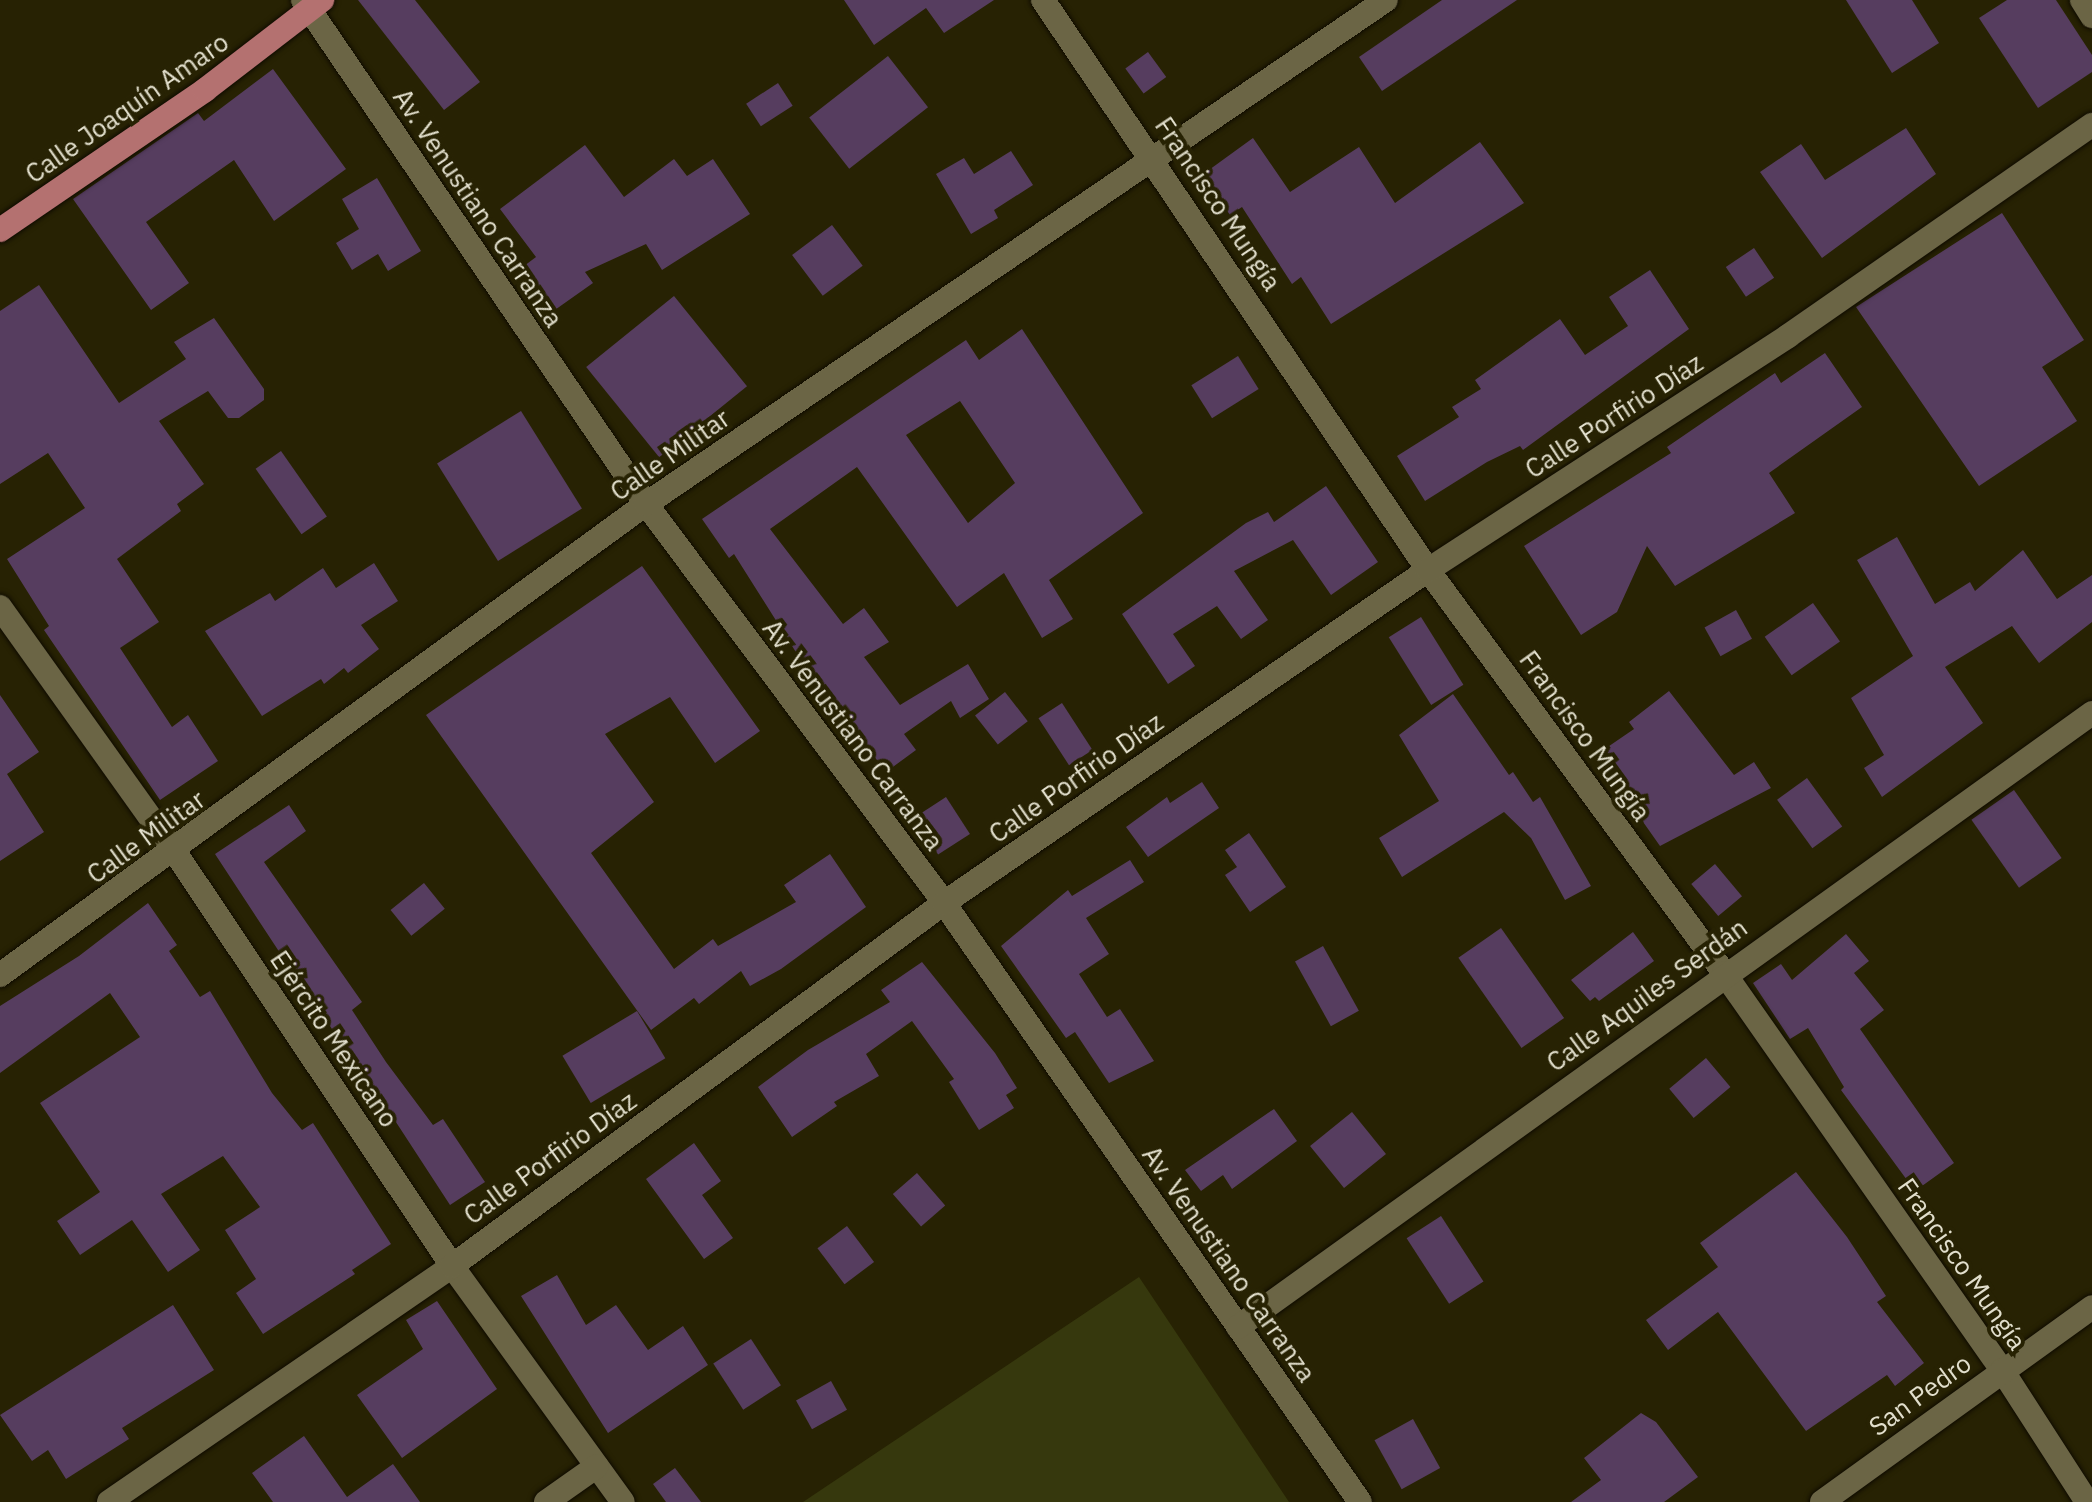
<!DOCTYPE html>
<meta charset="utf-8">
<style>
body{margin:0}
#map{position:relative;width:2092px;height:1502px;overflow:hidden;background:#272203;font-family:"IBM Plex Sans",sans-serif}
div>[style]{position:absolute}
[style*='--x']{left:calc(var(--x)*1px);top:calc(var(--y)*1px);width:calc(var(--w)*1px);rotate:calc(var(--a)*1deg)}
.green>*{inset:0;background:#36380d}
.building>*{inset:0;background:#563d5f;transform-origin:0 0}
.roads{filter:drop-shadow(0 0 2px #0f0b00) drop-shadow(0 0 2px #0f0b00)}
.street>*{height:24px;margin:-12px;padding:0 12px;transform-origin:12px;border-radius:12px;background:#6b6545}
.primary>*{height:24px;margin:-12px;padding:0 12px;transform-origin:12px;border-radius:12px;background:#b47170}
span{translate:-50% -50%;white-space:nowrap;text-align:center;line-height:1.15;-webkit-text-stroke:8px #272203;paint-order:stroke}
.street-label{font-size:26px;color:#e2dfcd}
</style>
<div id="map">
<div class="green">
<i style="clip-path:polygon(1139px 1277px,1289px 1502px,803px 1502px)"></i>
</div>
<div class="building">
<i style="clip-path:polygon(358px 0,415px 0,480px 82px,444px 110px)"></i>
<i style="clip-path:polygon(844px 0,994px 0,944px 33px,926px 8px,874px 45px)"></i>
<i style="clip-path:polygon(1442px 0,1517px 0,1382px 91px,1359px 57px)"></i>
<i style="clip-path:polygon(1846px 0,1912px 0,1939px 43px,1892px 73px)"></i>
<i style="clip-path:polygon(2007px 0,2056px 0,2092px 55px,2092px 72px,2038px 108px,1979px 18px)"></i>
<i style="left:1148px;top:52px;width:31px;height:28px;rotate:54deg"></i>
<i style="left:888px;top:56px;width:65px;height:100px;rotate:52deg"></i>
<i style="clip-path:polygon(273px 69px,346px 169px,274px 221px,234px 160px,146px 222px,189px 283px,151px 310px,73px 199px,198px 113px,204px 121px)"></i>
<i style="left:778px;top:83px;width:27px;height:38px;rotate:57deg"></i>
<i style="clip-path:polygon(1906px 128px,1936px 174px,1822px 258px,1760px 172px,1801px 144px,1825px 180px)"></i>
<i style="clip-path:polygon(1253px 138px,1290px 192px,1359px 147px,1395px 203px,1480px 142px,1524px 203px,1331px 324px,1301px 277px,1292px 284px,1242px 207px,1230px 215px,1202px 175px)"></i>
<i style="clip-path:polygon(585px 145px,624px 197px,674px 159px,687px 176px,713px 159px,750px 214px,662px 270px,646px 244px,585px 272px,593px 283px,552px 312px,520px 269px,536px 257px,500px 209px)"></i>
<i style="clip-path:polygon(1011px 151px,1033px 185px,994px 210px,998px 218px,971px 234px,936px 174px,964px 158px,974px 174px)"></i>
<i style="clip-path:polygon(377px 178px,421px 251px,388px 271px,378px 254px,352px 270px,336px 243px,359px 229px,342px 199px)"></i>
<i style="clip-path:polygon(2002px 213px,2084px 340px,2042px 367px,2077px 421px,1979px 486px,1856px 307px)"></i>
<i style="left:832px;top:225px;width:51px;height:50px;rotate:53deg"></i>
<i style="left:1754px;top:248px;width:36px;height:34px;rotate:56deg"></i>
<i style="clip-path:polygon(1650px 270px,1689px 329px,1523px 450px,1520px 446px,1487px 462px,1425px 501px,1397px 456px,1459px 417px,1452px 407px,1481px 389px,1475px 380px,1560px 319px,1585px 355px,1628px 326px,1609px 297px)"></i>
<i style="clip-path:polygon(39px 285px,119px 403px,186px 359px,174px 342px,214px 318px,264px 389px,264px 400px,239px 418px,228px 418px,208px 391px,159px 421px,204px 484px,177px 504px,181px 511px,117px 559px,159px 622px,120px 648px,172px 727px,188px 715px,218px 761px,160px 800px,44px 630px,49px 626px,7px 559px,85px 508px,48px 453px,0 484px,0 311px)"></i>
<i style="left:674px;top:296px;width:116px;height:113px;rotate:51deg"></i>
<i style="clip-path:polygon(evenodd,1022px 329px,1143px 513px,1049px 580px,1073px 619px,1042px 638px,1004px 573px,957px 607px,857px 467px,770px 529px,843px 624px,864px 608px,889px 642px,864px 657px,900px 705px,968px 664px,989px 699px,960px 718px,951px 701px,904px 734px,916px 750px,886px 772px,799px 657px,734px 554px,729px 558px,702px 519px,966px 340px,979px 360px,1022px 329px,960px 401px,1015px 483px,968px 523px,906px 435px,960px 401px)"></i>
<i style="clip-path:polygon(1825px 353px,1862px 407px,1769px 473px,1795px 513px,1675px 586px,1647px 546px,1617px 612px,1581px 635px,1524px 546px,1671px 453px,1667px 447px,1775px 373px,1781px 383px)"></i>
<i style="left:1238px;top:356px;width:39px;height:55px;rotate:58deg"></i>
<i style="left:521px;top:411px;width:115px;height:99px;rotate:58deg"></i>
<i style="left:281px;top:451px;width:80px;height:31px;rotate:55deg"></i>
<i style="clip-path:polygon(1326px 486px,1378px 562px,1331px 595px,1293px 540px,1234px 571px,1268px 620px,1241px 639px,1217px 606px,1173px 634px,1195px 666px,1168px 684px,1122px 614px,1246px 523px,1268px 512px,1274px 522px)"></i>
<i style="clip-path:polygon(1897px 537px,1935px 604px,1970px 582px,1975px 591px,2023px 550px,2057px 599px,2092px 575px,2092px 622px,2039px 663px,2012px 626px,1945px 667px,1983px 723px,1882px 797px,1864px 768px,1884px 755px,1851px 698px,1913px 656px,1857px 560px)"></i>
<i style="clip-path:polygon(374px 563px,398px 601px,361px 625px,379px 649px,348px 673px,344px 668px,324px 684px,321px 679px,262px 716px,205px 631px,270px 593px,275px 601px,323px 568px,336px 588px)"></i>
<i style="clip-path:polygon(642px 566px,760px 731px,715px 763px,670px 697px,605px 734px,654px 802px,591px 853px,674px 969px,713px 939px,718px 946px,796px 902px,784px 885px,830px 854px,866px 907px,781px 969px,750px 986px,741px 971px,699px 1004px,694px 998px,651px 1030px,426px 715px)"></i>
<i style="left:1813px;top:603px;width:47px;height:59px;rotate:55deg"></i>
<i style="left:1736px;top:610px;width:33px;height:36px;rotate:61deg"></i>
<i style="left:1421px;top:617px;width:80px;height:38px;rotate:58deg"></i>
<i style="clip-path:polygon(1669px 691px,1734px 775px,1754px 762px,1771px 788px,1660px 846px,1596px 755px,1634px 729px,1629px 722px)"></i>
<i style="left:1005px;top:692px;width:37px;height:38px;rotate:52deg"></i>
<i style="clip-path:polygon(1453px 694px,1509px 775px,1513px 772px,1533px 802px,1540px 797px,1591px 886px,1565px 900px,1531px 838px,1504px 812px,1402px 877px,1379px 838px,1439px 801px,1399px 735px)"></i>
<i style="clip-path:polygon(0 695px,39px 752px,7px 774px,44px 832px,0 861px)"></i>
<i style="left:1062px;top:703px;width:56px;height:28px;rotate:57deg"></i>
<i style="left:1807px;top:778px;width:60px;height:37px;rotate:54deg"></i>
<i style="clip-path:polygon(1202px 782px,1219px 808px,1148px 857px,1126px 827px,1167px 797px,1170px 803px)"></i>
<i style="left:2014px;top:790px;width:83px;height:52px;rotate:55deg"></i>
<i style="left:946px;top:797px;width:44px;height:38px;rotate:57deg"></i>
<i style="clip-path:polygon(289px 805px,306px 831px,264px 862px,362px 1002px,352px 1010px,386px 1062px,433px 1125px,443px 1119px,485px 1182px,450px 1205px,392px 1116px,386px 1120px,359px 1081px,363px 1078px,330px 1026px,300px 990px,303px 988px,215px 854px)"></i>
<i style="clip-path:polygon(1249px 833px,1286px 887px,1250px 912px,1225px 875px,1237px 867px,1225px 850px)"></i>
<i style="clip-path:polygon(1130px 860px,1144px 882px,1086px 918px,1109px 954px,1079px 974px,1107px 1017px,1120px 1009px,1154px 1061px,1109px 1083px,1075px 1032px,1066px 1038px,1001px 946px,1068px 890px,1072px 896px)"></i>
<i style="left:1715px;top:864px;width:42px;height:31px;rotate:50deg"></i>
<i style="left:424px;top:883px;width:33px;height:43px;rotate:51deg"></i>
<i style="clip-path:polygon(148px 903px,177px 945px,169px 951px,200px 997px,210px 991px,272px 1093px,302px 1130px,313px 1123px,391px 1244px,352px 1270px,355px 1274px,263px 1334px,236px 1293px,256px 1279px,225px 1230px,260px 1207px,223px 1156px,161px 1194px,200px 1250px,168px 1272px,132px 1220px,80px 1255px,57px 1221px,100px 1192px,40px 1103px,140px 1037px,110px 993px,0 1073px,0 1006px,79px 956px)"></i>
<i style="left:1501px;top:928px;width:110px;height:52px;rotate:55deg"></i>
<i style="clip-path:polygon(1633px 932px,1654px 961px,1599px 1001px,1595px 997px,1590px 1001px,1571px 980px)"></i>
<i style="clip-path:polygon(1846px 934px,1869px 961px,1854px 973px,1884px 1010px,1860px 1029px,1954px 1163px,1915px 1191px,1841px 1090px,1844px 1087px,1808px 1028px,1790px 1039px,1753px 983px,1781px 964px,1792px 980px)"></i>
<i style="left:1323px;top:946px;width:74px;height:32px;rotate:61deg"></i>
<i style="clip-path:polygon(922px 962px,995px 1053px,1017px 1088px,1006px 1095px,1014px 1108px,979px 1130px,949px 1082px,954px 1079px,912px 1021px,866px 1054px,879px 1076px,834px 1102px,837px 1106px,792px 1137px,758px 1087px,808px 1050px,890px 1002px,881px 990px)"></i>
<i style="left:637px;top:1011px;width:55px;height:87px;rotate:59deg"></i>
<i style="left:1706px;top:1058px;width:38px;height:48px;rotate:50deg"></i>
<i style="clip-path:polygon(1274px 1109px,1297px 1141px,1232px 1189px,1223px 1175px,1201px 1191px,1185px 1170px)"></i>
<i style="left:1352px;top:1112px;width:54px;height:54px;rotate:51deg"></i>
<i style="clip-path:polygon(694px 1143px,721px 1181px,702px 1195px,733px 1238px,704px 1259px,646px 1179px)"></i>
<i style="clip-path:polygon(1796px 1172px,1847px 1237px,1886px 1296px,1877px 1302px,1924px 1363px,1895px 1386px,1887px 1375px,1806px 1431px,1718px 1312px,1668px 1350px,1646px 1320px,1718px 1267px,1700px 1243px)"></i>
<i style="left:917px;top:1173px;width:43px;height:32px;rotate:49deg"></i>
<i style="left:1441px;top:1216px;width:78px;height:41px;rotate:57deg"></i>
<i style="left:847px;top:1226px;width:45px;height:37px;rotate:53deg"></i>
<i style="clip-path:polygon(557px 1275px,586px 1325px,616px 1305px,648px 1350px,683px 1326px,708px 1365px,608px 1433px,521px 1296px)"></i>
<i style="clip-path:polygon(437px 1301px,497px 1389px,402px 1458px,357px 1395px,423px 1349px,406px 1320px)"></i>
<i style="clip-path:polygon(173px 1305px,214px 1370px,122px 1428px,129px 1439px,66px 1479px,48px 1450px,32px 1461px,0 1415px)"></i>
<i style="left:751px;top:1339px;width:55px;height:45px;rotate:57deg"></i>
<i style="left:831px;top:1381px;width:33px;height:40px;rotate:61deg"></i>
<i style="clip-path:polygon(1641px 1413px,1656px 1422px,1698px 1477px,1664px 1502px,1571px 1502px,1601px 1480px,1584px 1458px)"></i>
<i style="left:1413px;top:1419px;width:56px;height:44px;rotate:61deg"></i>
<i style="clip-path:polygon(304px 1436px,347px 1497px,393px 1464px,420px 1502px,273px 1502px,252px 1473px)"></i>
<i style="clip-path:polygon(675px 1468px,701px 1502px,666px 1502px,653px 1484px)"></i>
</div>
<div class="roads">
<div class="street">
<i style="--x:303;--y:0;--w:610;--a:55.76"></i>
<i style="--x:646;--y:504;--w:498;--a:53.2"></i>
<i style="--x:944;--y:903;--w:729;--a:55.22"></i>
<i style="--x:1043;--y:0;--w:688;--a:55.96"></i>
<i style="--x:1428;--y:570;--w:500;--a:53.7"></i>
<i style="--x:1724;--y:973;--w:485;--a:55"></i>
<i style="--x:2002;--y:1370;--w:157;--a:57.2"></i>
<i style="--x:2082;--y:0;--w:19;--a:58"></i>
<i style="--x:0;--y:607;--w:301;--a:54.5"></i>
<i style="--x:175;--y:852;--w:498;--a:56.2"></i>
<i style="--x:452;--y:1266;--w:291;--a:54.1"></i>
<i style="--x:0;--y:975;--w:799;--a:-36.1"></i>
<i style="--x:646;--y:504;--w:895;--a:-34.26"></i>
<i style="--x:1238;--y:1327;--w:1052;--a:-35.71"></i>
<i style="--x:109;--y:1502;--w:416;--a:-34.5"></i>
<i style="--x:452;--y:1266;--w:611;--a:-36.42"></i>
<i style="--x:944;--y:903;--w:587;--a:-34.53"></i>
<i style="--x:1428;--y:570;--w:429;--a:-33"></i>
<i style="--x:1788;--y:336;--w:370;--a:-34.8"></i>
<i style="--x:546;--y:1502;--w:62;--a:-35.2"></i>
<i style="--x:1822;--y:1502;--w:333;--a:-35.8"></i>
</div>
<div class="primary">
<i style="--x:0;--y:230;--w:248;--a:-34.3"></i>
<i style="--x:205;--y:90;--w:148;--a:-37.6"></i>
</div>
</div>
<div class="street-label">
<span style="left:127px;top:108px;rotate:-35deg">Calle Joaquín Amaro</span>
<span style="left:1218px;top:204px;rotate:56deg">Francisco Mungía</span>
<span style="left:478px;top:208px;rotate:56deg">Av. Venustiano Carranza</span>
<span style="left:1614px;top:416px;rotate:-33deg">Calle Porfirio Díaz</span>
<span style="left:670px;top:455px;rotate:-35deg">Calle Militar</span>
<span style="left:853px;top:735px;rotate:53deg">Av. Venustiano Carranza</span>
<span style="left:1585px;top:736px;rotate:54deg">Francisco Mungía</span>
<span style="left:1076px;top:778px;rotate:-35deg">Calle Porfirio Díaz</span>
<span style="left:146px;top:837px;rotate:-36deg">Calle Militar</span>
<span style="left:1647px;top:995px;rotate:-36deg">Calle Aquiles Serdán</span>
<span style="left:334px;top:1039px;rotate:56deg">Ejército Mexicano</span>
<span style="left:550px;top:1158px;rotate:-36deg">Calle Porfirio Díaz</span>
<span style="left:1229px;top:1264px;rotate:55deg">Av. Venustiano Carranza</span>
<span style="left:1962px;top:1264px;rotate:55deg">Francisco Mungía</span>
<span style="left:1920px;top:1395px;rotate:-36deg">San Pedro</span>
</div>
</div>
